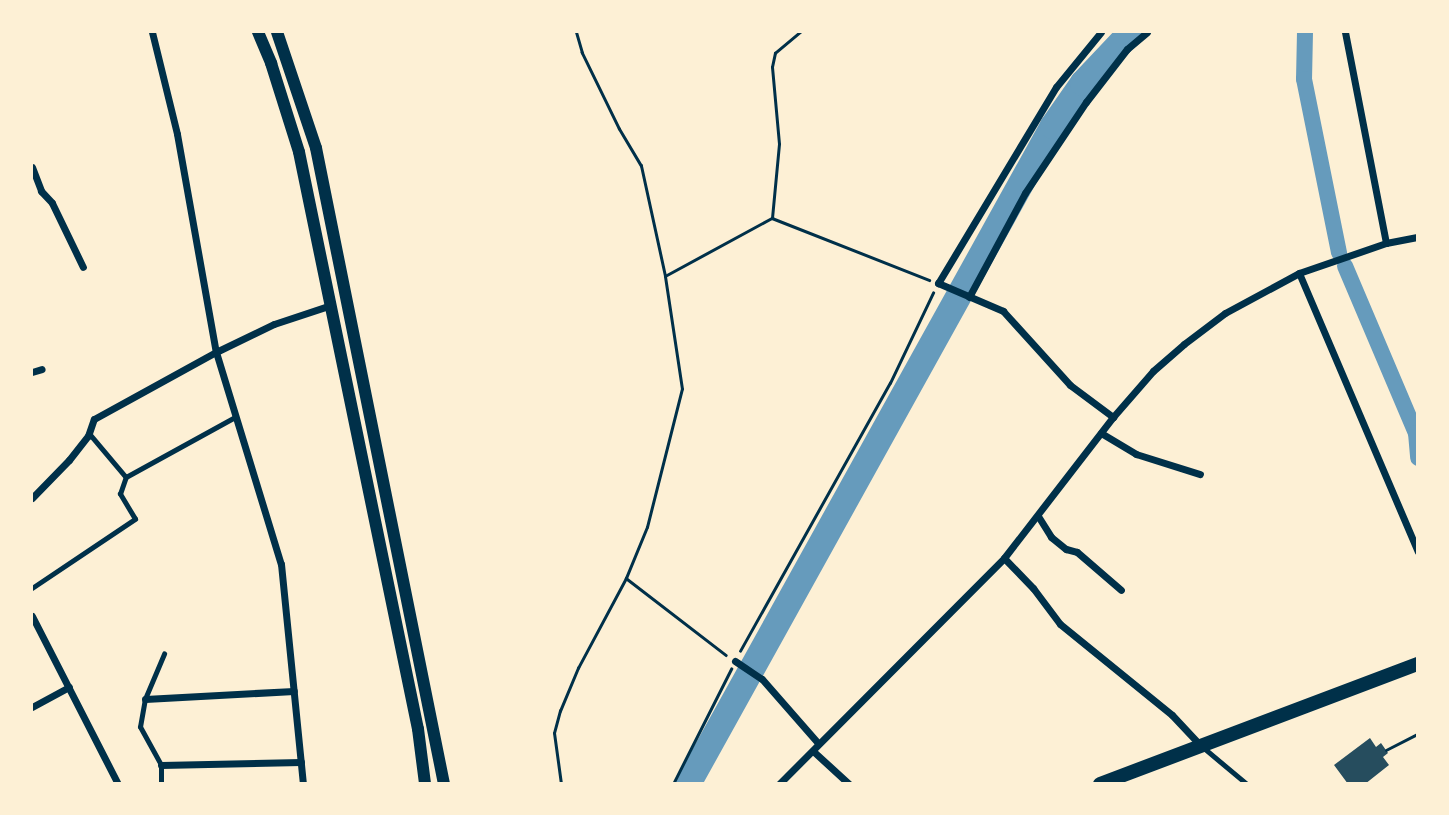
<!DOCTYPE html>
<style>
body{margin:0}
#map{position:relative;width:1449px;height:815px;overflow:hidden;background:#fdf0d5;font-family:"Noto Sans",sans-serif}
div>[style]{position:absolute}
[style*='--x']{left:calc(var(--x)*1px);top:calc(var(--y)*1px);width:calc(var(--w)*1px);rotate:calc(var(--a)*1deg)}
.canal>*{height:16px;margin:-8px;padding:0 8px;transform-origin:8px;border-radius:8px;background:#669bbc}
.river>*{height:26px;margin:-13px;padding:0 13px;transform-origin:13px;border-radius:13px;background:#669bbc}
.building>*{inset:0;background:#264d5e}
.path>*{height:2.5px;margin:-1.25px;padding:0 1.25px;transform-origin:1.25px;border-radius:1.25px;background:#003049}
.service>*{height:4.5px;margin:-2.25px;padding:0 2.25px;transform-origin:2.25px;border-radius:2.25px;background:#003049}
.minor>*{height:7px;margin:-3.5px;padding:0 3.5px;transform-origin:3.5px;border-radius:3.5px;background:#003049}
.tertiary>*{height:12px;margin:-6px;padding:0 6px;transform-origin:6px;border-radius:6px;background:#003049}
.primary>*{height:14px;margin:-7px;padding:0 7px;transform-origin:7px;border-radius:7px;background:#003049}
span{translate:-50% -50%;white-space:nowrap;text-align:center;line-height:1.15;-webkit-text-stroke:5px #fdf0d5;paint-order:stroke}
.frame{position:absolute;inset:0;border:33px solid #fdf0d5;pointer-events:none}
</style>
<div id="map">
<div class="canal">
<i style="--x:1305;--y:32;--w:47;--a:91.2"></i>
<i style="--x:1304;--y:79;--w:177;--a:78.6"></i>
<i style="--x:1345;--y:266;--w:181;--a:67"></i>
<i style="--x:1416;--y:433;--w:25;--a:85"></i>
</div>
<div class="river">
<i style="--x:688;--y:784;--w:752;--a:-60.98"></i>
<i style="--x:1053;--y:126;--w:52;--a:-55.1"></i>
<i style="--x:1083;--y:83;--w:70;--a:-46.7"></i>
</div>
<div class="building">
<i style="clip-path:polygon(1370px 738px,1376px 747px,1381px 743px,1388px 753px,1383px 757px,1389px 765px,1365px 784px,1348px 784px,1334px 765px)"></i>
</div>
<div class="path">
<i style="--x:772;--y:218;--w:74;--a:-84.6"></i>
<i style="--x:779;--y:144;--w:77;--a:-95.2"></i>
<i style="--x:772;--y:67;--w:14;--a:-78"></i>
<i style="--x:775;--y:53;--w:33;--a:-40"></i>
<i style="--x:665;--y:276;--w:122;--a:-28.5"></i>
<i style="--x:772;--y:218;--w:169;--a:21.5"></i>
<i style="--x:626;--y:578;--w:126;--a:37.6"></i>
<i style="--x:740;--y:651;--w:307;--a:-60.8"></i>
<i style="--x:890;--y:383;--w:100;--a:-64.5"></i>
<i style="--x:1386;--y:750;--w:36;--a:-27"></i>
<i style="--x:561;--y:784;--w:51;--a:-97.8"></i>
<i style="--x:554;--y:733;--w:23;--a:-75"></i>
<i style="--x:560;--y:711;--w:47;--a:-67.3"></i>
<i style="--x:578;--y:668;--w:102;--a:-61.9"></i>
<i style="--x:626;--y:578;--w:55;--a:-67.6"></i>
<i style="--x:647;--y:527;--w:142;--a:-75.8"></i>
<i style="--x:682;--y:389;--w:114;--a:-98.6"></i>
<i style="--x:665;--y:276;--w:113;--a:-102.3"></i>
<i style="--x:641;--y:166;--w:43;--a:-120.7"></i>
<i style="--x:619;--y:129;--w:85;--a:-116"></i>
<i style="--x:582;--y:53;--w:22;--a:-106"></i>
<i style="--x:673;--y:784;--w:129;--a:-63.2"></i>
</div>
<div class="service">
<i style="--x:89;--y:433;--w:57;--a:49.9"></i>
<i style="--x:32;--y:588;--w:124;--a:-33.8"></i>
<i style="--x:135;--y:519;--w:29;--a:-121"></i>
<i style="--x:120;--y:494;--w:18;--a:-71"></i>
<i style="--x:126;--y:477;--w:124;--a:-28.8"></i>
<i style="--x:1204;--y:748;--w:56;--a:39.9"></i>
<i style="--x:161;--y:784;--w:19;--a:-90"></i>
<i style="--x:161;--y:765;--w:43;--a:-118.9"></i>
<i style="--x:140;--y:727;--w:28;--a:-80"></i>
<i style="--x:145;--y:699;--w:49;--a:-67.1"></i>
</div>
<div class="minor">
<i style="--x:152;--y:32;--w:105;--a:76.2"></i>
<i style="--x:177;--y:134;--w:221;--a:79.9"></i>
<i style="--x:216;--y:352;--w:222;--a:73"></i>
<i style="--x:281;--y:564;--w:221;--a:84.3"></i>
<i style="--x:1101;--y:32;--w:71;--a:129.3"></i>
<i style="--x:1056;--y:87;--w:229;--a:121"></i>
<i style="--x:938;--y:283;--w:71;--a:23.3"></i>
<i style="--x:1003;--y:311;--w:100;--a:47.8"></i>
<i style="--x:1070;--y:385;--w:54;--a:36.7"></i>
<i style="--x:1345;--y:32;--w:215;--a:79"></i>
<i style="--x:32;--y:167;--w:26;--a:69"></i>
<i style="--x:41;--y:191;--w:16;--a:47"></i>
<i style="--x:52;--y:203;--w:71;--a:64.2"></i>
<i style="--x:1299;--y:273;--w:303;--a:66.9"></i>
<i style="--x:969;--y:297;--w:118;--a:-61.7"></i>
<i style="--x:1025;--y:193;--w:110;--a:-56.2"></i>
<i style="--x:1086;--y:102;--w:67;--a:-52.3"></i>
<i style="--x:1127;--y:49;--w:26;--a:-40"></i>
<i style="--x:32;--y:372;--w:10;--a:-17"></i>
<i style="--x:1101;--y:433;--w:41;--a:31"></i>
<i style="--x:1136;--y:454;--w:67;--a:17.4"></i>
<i style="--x:32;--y:498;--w:53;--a:-45.8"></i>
<i style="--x:69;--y:460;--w:31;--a:-52"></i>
<i style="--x:88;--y:436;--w:18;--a:-71"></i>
<i style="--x:94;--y:419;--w:139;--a:-28.8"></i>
<i style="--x:216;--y:352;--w:64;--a:-25.8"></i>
<i style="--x:274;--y:324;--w:60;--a:-18.4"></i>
<i style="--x:1038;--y:516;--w:25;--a:58"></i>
<i style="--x:1051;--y:537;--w:19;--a:39"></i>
<i style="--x:1066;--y:549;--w:11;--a:15"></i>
<i style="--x:1077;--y:552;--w:58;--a:40.8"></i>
<i style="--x:1004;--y:558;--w:42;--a:46"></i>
<i style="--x:1033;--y:588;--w:45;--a:53.1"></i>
<i style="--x:1060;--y:624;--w:144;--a:39.1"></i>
<i style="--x:1172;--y:715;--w:42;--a:46.9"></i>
<i style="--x:32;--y:616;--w:189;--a:62.9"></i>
<i style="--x:735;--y:661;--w:32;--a:34"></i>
<i style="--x:762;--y:679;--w:86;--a:48.8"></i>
<i style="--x:145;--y:699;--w:149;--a:-3.1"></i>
<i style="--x:32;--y:707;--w:42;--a:-28.4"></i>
<i style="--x:813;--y:751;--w:49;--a:42.5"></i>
<i style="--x:161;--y:765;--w:140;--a:-1.2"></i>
<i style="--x:779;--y:784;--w:319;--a:-45.1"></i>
<i style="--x:1004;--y:558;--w:178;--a:-52.3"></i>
<i style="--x:1113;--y:417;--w:61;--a:-49"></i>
<i style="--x:1153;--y:371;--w:41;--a:-41.1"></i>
<i style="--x:1184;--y:344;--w:51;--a:-37.1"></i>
<i style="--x:1225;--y:313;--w:84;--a:-28.4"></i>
<i style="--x:1299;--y:273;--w:92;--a:-19"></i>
<i style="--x:1386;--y:243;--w:33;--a:-11"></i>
</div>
<div class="tertiary">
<i style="--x:258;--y:32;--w:34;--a:67"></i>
<i style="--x:271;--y:63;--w:93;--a:72.5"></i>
<i style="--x:299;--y:152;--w:589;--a:78.35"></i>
<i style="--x:418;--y:729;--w:55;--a:82.7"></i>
<i style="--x:277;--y:32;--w:122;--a:71.4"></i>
<i style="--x:316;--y:148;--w:649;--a:78.62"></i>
</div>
<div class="primary">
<i style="--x:1100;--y:784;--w:340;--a:-20.7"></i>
</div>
<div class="frame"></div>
</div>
